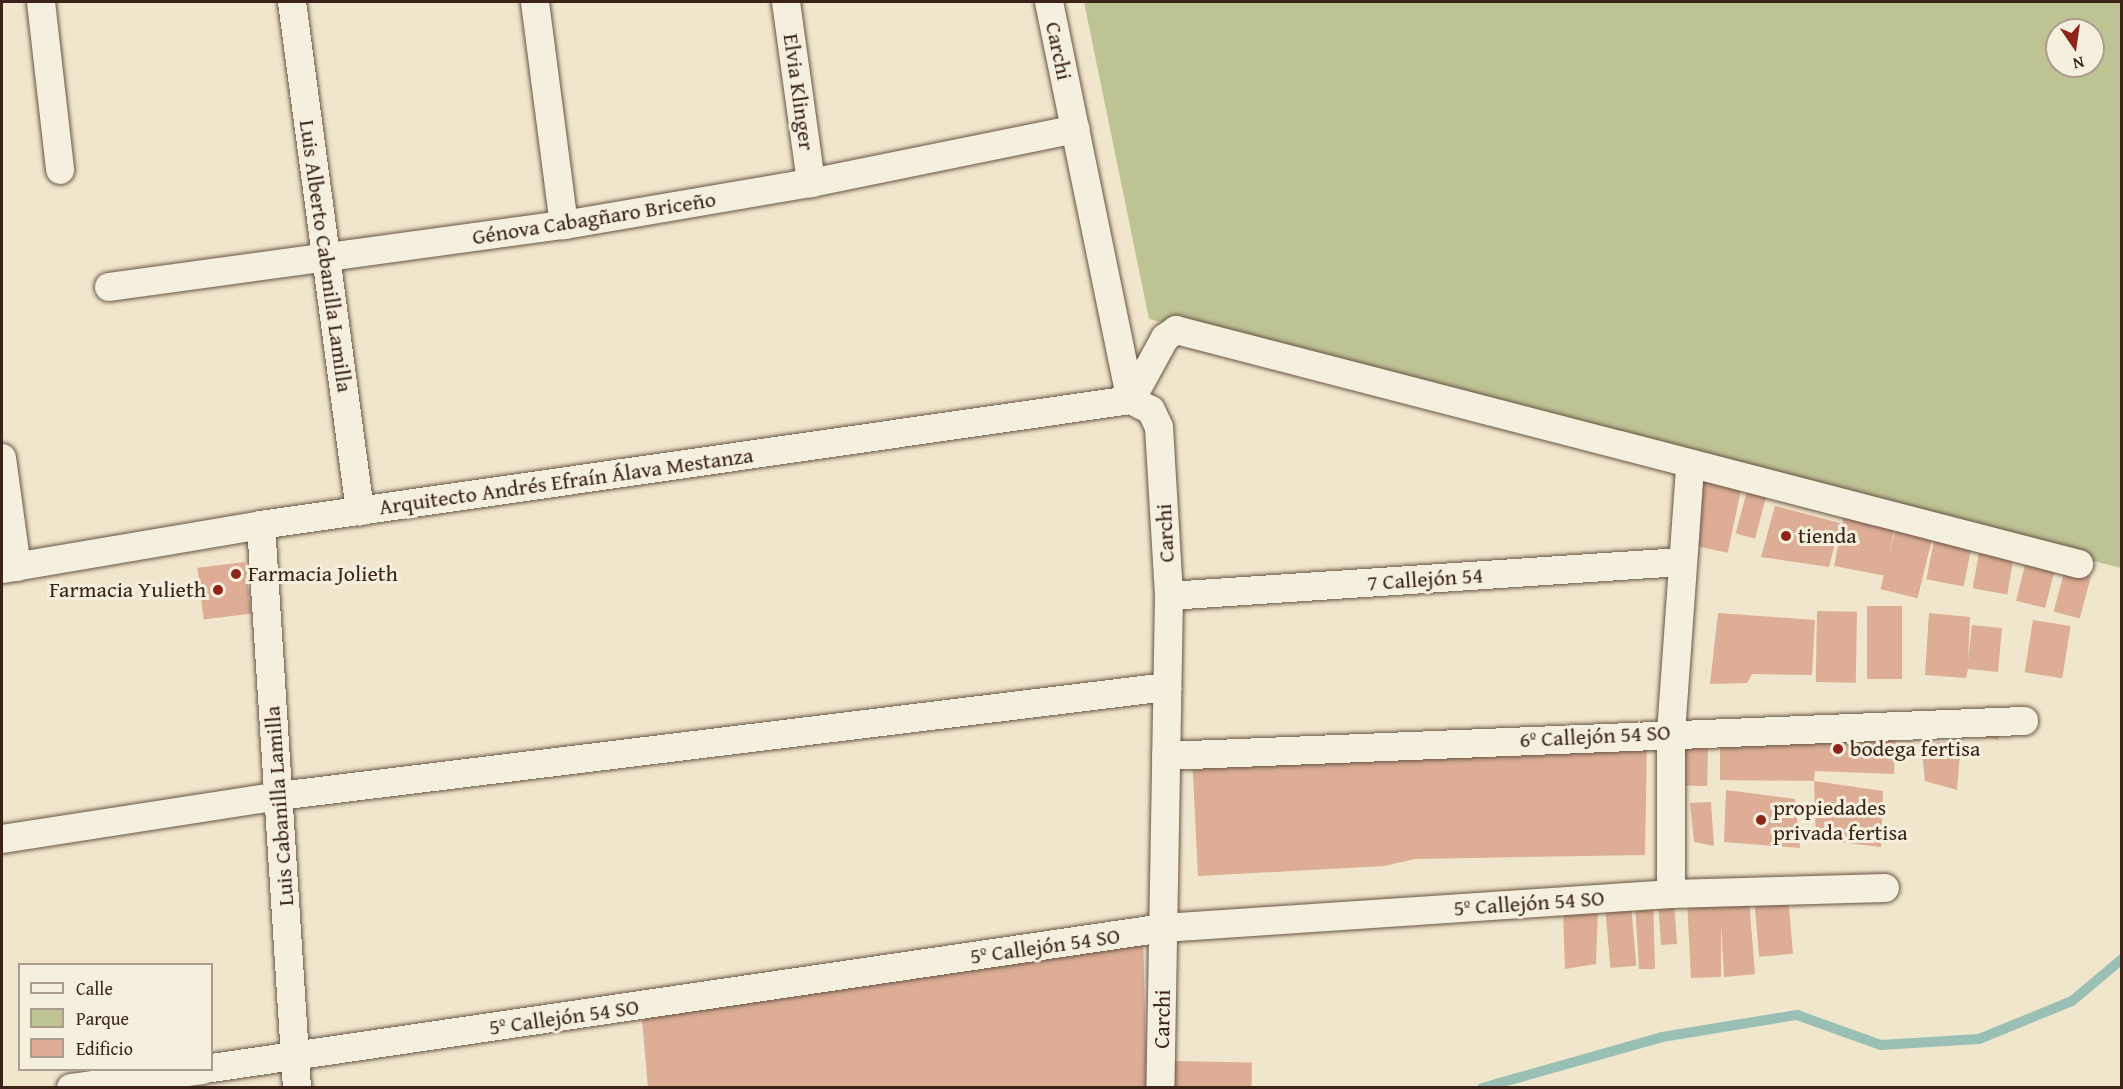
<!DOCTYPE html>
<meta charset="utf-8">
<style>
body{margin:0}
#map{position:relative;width:2123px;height:1089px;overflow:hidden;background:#f0e6cc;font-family:"Gentium Book Plus",serif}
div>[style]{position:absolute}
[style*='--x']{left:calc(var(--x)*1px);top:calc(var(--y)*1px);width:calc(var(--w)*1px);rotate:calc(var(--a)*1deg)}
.green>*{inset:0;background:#bec394}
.stream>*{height:10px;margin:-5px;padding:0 5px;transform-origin:5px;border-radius:5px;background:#9ac0b6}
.building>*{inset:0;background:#ddad95;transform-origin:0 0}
.roads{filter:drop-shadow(0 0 2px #685444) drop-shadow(0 0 2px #685444)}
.street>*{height:28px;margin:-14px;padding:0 14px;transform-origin:14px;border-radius:14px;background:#f5efde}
.dots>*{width:16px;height:16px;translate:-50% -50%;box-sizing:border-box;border:3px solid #f5efde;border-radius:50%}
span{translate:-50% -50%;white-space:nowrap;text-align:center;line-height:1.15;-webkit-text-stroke:6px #f5efde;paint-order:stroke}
.street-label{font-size:22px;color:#3b2317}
.poi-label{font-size:22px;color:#3b2317}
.left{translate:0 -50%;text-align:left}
.right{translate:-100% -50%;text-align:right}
.frame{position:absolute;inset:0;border:3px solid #3b2317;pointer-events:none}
.legend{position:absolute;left:18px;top:963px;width:195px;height:108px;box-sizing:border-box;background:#f5efde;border:2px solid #ab9d8e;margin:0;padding:8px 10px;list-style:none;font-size:18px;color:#3b2317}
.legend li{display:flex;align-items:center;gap:12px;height:30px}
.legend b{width:30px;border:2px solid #ab9d8e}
.north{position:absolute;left:2045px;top:18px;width:60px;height:60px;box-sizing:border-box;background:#f5efde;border:2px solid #ab9d8e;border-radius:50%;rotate:167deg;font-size:16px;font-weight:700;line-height:24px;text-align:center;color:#3b2317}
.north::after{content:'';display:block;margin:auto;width:21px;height:27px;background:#8f2418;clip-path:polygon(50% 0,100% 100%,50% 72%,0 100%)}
</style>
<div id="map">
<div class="green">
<i style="clip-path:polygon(evenodd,1084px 2px,2121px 2px,2121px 568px,1149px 319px,1084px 2px,2057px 30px,2093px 30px,2093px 66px,2057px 66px,2057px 30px)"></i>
</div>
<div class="stream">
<i style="--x:1482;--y:1088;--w:187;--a:-15.8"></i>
<i style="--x:1662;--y:1037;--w:137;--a:-9.3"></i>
<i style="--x:1797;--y:1015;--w:89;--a:19.7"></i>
<i style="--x:1881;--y:1045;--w:98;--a:-3.5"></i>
<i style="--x:1979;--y:1039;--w:100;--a:-22.2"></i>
<i style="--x:2072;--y:1001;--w:65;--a:-40"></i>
</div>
<div class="building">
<i style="left:1698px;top:476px;width:45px;height:69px;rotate:12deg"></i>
<i style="left:1747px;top:491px;width:20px;height:44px;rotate:15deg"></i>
<i style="clip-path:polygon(1775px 506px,1840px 523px,1829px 567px,1761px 557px)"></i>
<i style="left:1845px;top:510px;width:52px;height:57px;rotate:11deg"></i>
<i style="left:1897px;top:523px;width:38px;height:68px;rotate:14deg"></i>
<i style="left:1935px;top:535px;width:38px;height:45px;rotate:11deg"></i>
<i style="left:1980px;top:547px;width:35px;height:42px;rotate:10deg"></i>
<i style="left:2026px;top:561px;width:30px;height:41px;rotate:14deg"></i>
<i style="left:245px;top:562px;width:52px;height:48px;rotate:83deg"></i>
<i style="left:2065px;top:569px;width:27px;height:44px;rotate:15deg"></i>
<i style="left:1867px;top:606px;width:35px;height:73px"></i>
<i style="left:1817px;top:611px;width:40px;height:71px;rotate:1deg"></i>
<i style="clip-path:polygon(1718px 613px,1815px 620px,1812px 675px,1752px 674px,1747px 683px,1710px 684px)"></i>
<i style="clip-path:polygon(1929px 613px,1970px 617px,1968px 661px,1972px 625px,2002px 628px,1998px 672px,1968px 669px,1966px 678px,1925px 675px)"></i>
<i style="left:2033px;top:620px;width:38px;height:53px;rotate:9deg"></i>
<i style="clip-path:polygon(1896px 725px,1894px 774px,1815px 771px,1814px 781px,1720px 780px,1720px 731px)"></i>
<i style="left:2000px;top:727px;width:13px;height:30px;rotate:99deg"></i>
<i style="clip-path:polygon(1647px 739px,1645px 855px,1415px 859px,1384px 866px,1198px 876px,1192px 755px)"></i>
<i style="clip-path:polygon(1961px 742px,1957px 790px,1925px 781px,1921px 743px)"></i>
<i style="left:1708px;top:743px;width:43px;height:31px;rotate:91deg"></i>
<i style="clip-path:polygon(1814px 781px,1883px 791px,1881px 847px,1816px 839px)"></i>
<i style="clip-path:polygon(1726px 790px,1795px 799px,1800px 848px,1724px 842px)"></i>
<i style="clip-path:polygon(1711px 802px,1714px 846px,1694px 842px,1690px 803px)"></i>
<i style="left:1788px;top:896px;width:58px;height:34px;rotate:85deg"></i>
<i style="clip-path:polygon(1653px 899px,1655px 969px,1639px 969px,1635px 903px)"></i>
<i style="left:1674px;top:900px;width:44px;height:16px;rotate:86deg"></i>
<i style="clip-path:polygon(1749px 900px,1755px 974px,1724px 977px,1721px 923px,1721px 977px,1691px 978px,1687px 901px)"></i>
<i style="left:1631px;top:905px;width:61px;height:26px;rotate:85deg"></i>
<i style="clip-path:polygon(1598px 909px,1596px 964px,1565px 969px,1563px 911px)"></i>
<i style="clip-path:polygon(1143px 934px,1147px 1088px,648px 1088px,641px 1008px)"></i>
<i style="left:1173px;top:1061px;width:79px;height:27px;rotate:1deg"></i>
</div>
<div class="roads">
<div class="street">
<i style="--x:41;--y:2;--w:169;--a:83.5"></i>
<i style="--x:292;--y:2;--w:514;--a:82.39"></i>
<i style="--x:535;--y:2;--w:225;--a:82.6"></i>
<i style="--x:786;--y:2;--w:183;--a:82.1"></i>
<i style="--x:1049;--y:2;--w:406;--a:78.4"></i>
<i style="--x:109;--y:287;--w:459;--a:-7.8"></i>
<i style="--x:564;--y:225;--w:251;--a:-9.7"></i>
<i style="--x:811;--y:183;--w:270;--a:-11.5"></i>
<i style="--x:1131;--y:400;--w:71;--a:-61.3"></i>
<i style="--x:1165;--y:338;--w:14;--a:-36"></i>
<i style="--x:1176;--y:330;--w:933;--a:14.53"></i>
<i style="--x:1131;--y:400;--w:22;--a:27"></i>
<i style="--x:1151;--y:410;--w:19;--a:65"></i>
<i style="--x:1159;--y:427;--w:169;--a:86.6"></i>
<i style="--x:1169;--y:596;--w:492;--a:91"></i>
<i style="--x:2;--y:458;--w:110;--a:82.2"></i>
<i style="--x:261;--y:525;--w:564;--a:86.34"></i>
<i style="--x:2;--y:569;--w:263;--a:-9.6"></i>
<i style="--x:261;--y:525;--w:879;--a:-8.18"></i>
<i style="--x:1169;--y:596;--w:513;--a:-3.8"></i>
<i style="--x:1166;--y:756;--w:859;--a:-2.34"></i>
<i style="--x:2;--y:839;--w:280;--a:-8.8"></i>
<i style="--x:279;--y:796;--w:895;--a:-7"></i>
<i style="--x:1671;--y:894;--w:161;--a:-90"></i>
<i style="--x:1671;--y:733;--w:269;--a:-85.9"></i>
<i style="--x:212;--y:1068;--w:961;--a:-8.37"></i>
<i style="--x:1163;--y:928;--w:509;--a:-3.83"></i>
<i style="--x:1671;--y:894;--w:214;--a:-1.6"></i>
<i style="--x:71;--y:1088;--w:133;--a:-7.8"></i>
</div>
</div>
<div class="dots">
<i style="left:1786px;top:536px;background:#8f2418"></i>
<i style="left:236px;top:574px;background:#8f2418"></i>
<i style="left:218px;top:590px;background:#8f2418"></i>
<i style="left:1838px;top:749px;background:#8f2418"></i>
<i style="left:1761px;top:820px;background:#8f2418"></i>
</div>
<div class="street-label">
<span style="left:1059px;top:51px;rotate:78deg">Carchi</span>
<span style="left:799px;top:92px;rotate:82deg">Elvia Klinger</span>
<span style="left:594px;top:218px;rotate:-9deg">Génova Cabagñaro Briceño</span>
<span style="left:326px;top:256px;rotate:82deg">Luis Alberto Cabanilla Lamilla</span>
<span style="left:566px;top:481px;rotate:-8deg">Arquitecto Andrés Efraín Álava Mestanza</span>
<span style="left:1165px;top:533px;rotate:-93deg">Carchi</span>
<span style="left:1425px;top:579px;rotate:-4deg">7 Callejón 54</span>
<span style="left:1595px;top:736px;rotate:-3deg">6º Callejón 54 SO</span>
<span style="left:279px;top:806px;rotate:-94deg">Luis Cabanilla Lamilla</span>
<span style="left:1529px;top:903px;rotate:-4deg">5º Callejón 54 SO</span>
<span style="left:1045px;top:946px;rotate:-8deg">5º Callejón 54 SO</span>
<span style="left:564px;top:1017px;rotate:-8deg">5º Callejón 54 SO</span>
<span style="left:1162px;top:1019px;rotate:-89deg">Carchi</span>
</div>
<div class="poi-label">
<span class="left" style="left:1798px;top:536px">tienda</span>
<span class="left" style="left:248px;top:574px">Farmacia Jolieth</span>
<span class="right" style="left:206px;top:590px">Farmacia Yulieth</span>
<span class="left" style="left:1850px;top:749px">bodega fertisa</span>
<span class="left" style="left:1773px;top:820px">propiedades<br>privada fertisa</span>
</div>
<div class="frame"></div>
<ul class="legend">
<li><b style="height:8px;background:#f5efde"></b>Calle</li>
<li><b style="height:16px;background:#bec394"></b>Parque</li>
<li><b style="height:16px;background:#ddad95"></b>Edificio</li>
</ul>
<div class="north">N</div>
</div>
